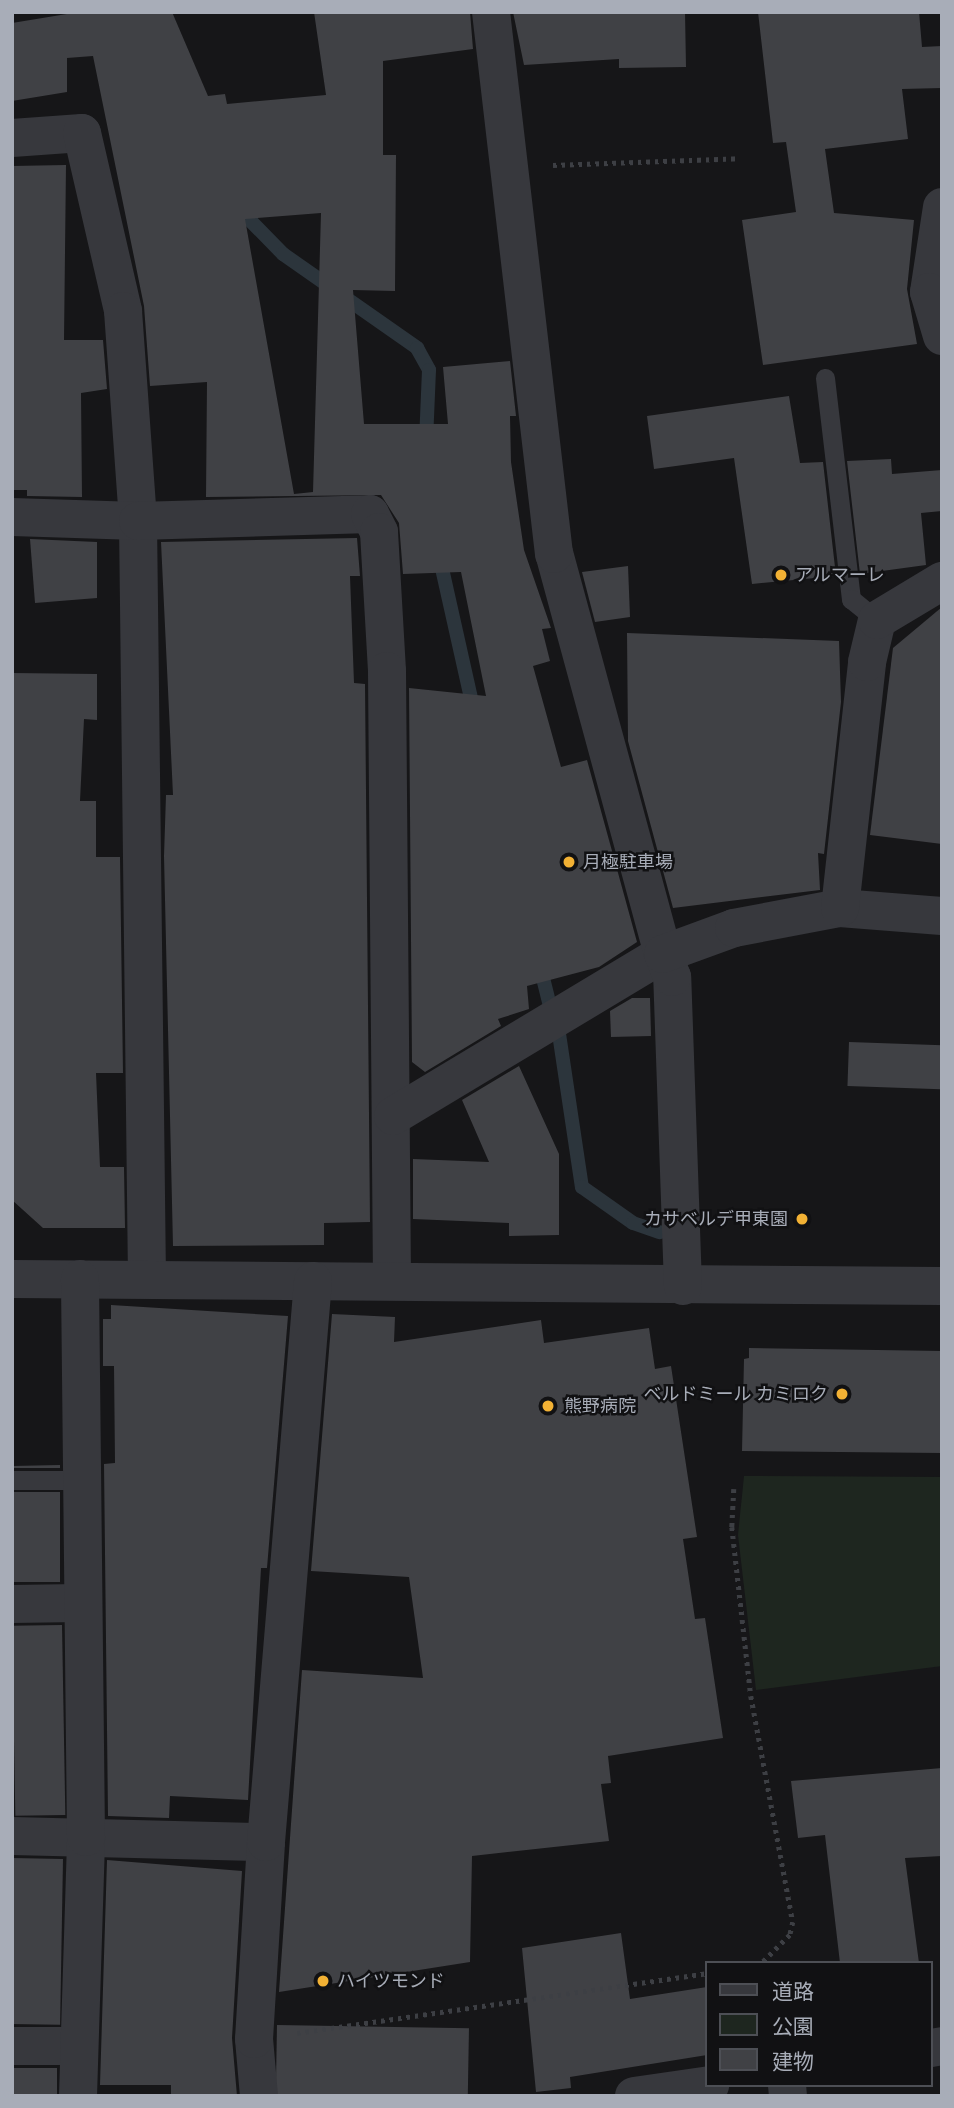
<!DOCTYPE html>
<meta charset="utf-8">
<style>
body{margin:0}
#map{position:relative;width:954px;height:2108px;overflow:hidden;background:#161618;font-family:Figtree,"Noto Sans JP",sans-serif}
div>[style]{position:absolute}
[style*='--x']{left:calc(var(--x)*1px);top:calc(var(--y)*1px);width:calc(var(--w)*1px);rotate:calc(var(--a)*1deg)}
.green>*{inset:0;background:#1e261f}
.stream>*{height:14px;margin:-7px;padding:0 7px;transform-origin:7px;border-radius:7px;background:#2c353c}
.building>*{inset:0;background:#404145;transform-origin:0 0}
.path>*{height:4.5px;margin-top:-2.25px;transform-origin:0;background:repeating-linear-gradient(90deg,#3d3f44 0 3.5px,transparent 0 8.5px)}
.lane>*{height:19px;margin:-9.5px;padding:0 9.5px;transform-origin:9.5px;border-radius:9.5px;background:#37383d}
.street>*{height:38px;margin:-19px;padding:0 19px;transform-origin:19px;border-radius:19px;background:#37383d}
.dots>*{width:19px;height:19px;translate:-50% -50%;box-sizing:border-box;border:4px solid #111113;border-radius:50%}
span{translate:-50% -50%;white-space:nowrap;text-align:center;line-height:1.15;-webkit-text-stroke:5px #111113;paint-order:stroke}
.poi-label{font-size:18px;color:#a8adb8}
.left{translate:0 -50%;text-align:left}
.right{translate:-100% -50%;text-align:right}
.frame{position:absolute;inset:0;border:14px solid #a8adb8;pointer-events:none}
.legend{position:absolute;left:705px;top:1961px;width:228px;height:126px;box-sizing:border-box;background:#111113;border:2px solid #4d4f55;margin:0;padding:9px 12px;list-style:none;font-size:21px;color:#a8adb8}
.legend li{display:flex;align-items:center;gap:14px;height:35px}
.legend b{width:35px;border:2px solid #4d4f55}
</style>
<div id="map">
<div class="green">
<i style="clip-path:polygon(744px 1476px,942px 1477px,942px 1666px,756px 1690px,738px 1535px)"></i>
</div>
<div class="stream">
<i style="--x:237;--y:207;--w:66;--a:45.6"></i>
<i style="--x:283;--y:254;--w:164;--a:35"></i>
<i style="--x:417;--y:348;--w:25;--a:61"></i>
<i style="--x:429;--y:370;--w:71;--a:92.4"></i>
<i style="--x:439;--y:555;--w:161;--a:77.4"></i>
<i style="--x:540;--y:966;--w:49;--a:76"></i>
<i style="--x:558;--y:1027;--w:162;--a:81.5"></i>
<i style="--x:582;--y:1187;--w:62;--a:35.2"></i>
<i style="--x:633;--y:1223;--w:28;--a:19"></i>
</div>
<div class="building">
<i style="clip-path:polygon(evenodd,79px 12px,172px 12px,208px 96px,225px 94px,227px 104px,326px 95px,314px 12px,470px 12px,473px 49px,383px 61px,383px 155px,396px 155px,395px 291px,353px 290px,364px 424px,448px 424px,443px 367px,510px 361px,516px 416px,510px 416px,511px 462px,524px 550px,551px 628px,542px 629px,550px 661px,533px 666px,561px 767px,587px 760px,637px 942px,599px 967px,527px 986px,529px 1009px,498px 1019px,501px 1026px,425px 1072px,412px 1062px,409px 688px,486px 696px,461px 572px,403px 574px,399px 523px,381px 495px,206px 497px,207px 382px,150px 386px,144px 306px,93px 56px,67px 58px,67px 92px,12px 101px,12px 23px,79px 12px,321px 213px,313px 492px,294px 494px,245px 219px,321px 213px)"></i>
<i style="clip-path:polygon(513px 12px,685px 12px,686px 67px,619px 68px,619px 59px,524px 65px)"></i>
<i style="clip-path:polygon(758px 12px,919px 12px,922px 47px,942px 46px,942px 88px,902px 89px,908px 139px,825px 149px,834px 213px,914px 220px,907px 289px,917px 344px,763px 365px,742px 220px,796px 212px,786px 142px,773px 143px)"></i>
<i style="clip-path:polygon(66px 165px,64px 340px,103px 340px,107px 389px,81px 393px,82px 497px,27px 496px,27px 490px,12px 490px,12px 166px)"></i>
<i style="clip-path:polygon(789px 396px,800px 463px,823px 462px,836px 576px,752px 584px,734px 458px,654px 469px,647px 416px)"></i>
<i style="clip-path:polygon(891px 459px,892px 474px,942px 470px,942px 511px,921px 513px,926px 565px,860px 574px,847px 461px)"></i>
<i style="clip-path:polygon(357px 538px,360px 576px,350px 576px,354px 683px,365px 684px,370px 1222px,324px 1223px,324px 1245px,173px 1246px,164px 856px,166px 795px,173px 795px,161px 542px)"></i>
<i style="clip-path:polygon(30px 539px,97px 542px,97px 598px,35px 603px)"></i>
<i style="clip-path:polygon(628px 566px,630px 617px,595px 622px,582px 572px)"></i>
<i style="clip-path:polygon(942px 607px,942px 844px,870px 835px,893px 648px)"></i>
<i style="clip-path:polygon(627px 633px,839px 641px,841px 702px,824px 854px,818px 853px,820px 890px,673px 908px,628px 741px)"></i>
<i style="clip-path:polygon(12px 673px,97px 674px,97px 720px,84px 719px,80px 801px,96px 801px,96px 857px,120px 857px,123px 1073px,96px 1073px,100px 1167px,124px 1167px,125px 1228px,43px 1228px,12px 1200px)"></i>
<i style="clip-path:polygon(632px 998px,650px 998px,651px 1036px,611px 1037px,610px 1011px)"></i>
<i style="left:849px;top:1042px;width:93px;height:44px;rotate:2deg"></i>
<i style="clip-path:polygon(519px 1066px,559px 1154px,559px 1235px,509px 1236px,509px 1223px,413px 1219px,413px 1159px,489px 1162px,462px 1100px)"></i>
<i style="clip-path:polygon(111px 1305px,288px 1316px,267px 1568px,261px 1568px,248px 1800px,170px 1796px,169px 1818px,108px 1816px,104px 1464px,115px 1463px,114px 1366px,103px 1366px,103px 1319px,111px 1319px)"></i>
<i style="clip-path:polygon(332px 1314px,395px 1317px,394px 1342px,541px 1320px,544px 1343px,649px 1328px,655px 1369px,671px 1366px,697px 1537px,683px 1539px,695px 1619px,705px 1618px,723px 1738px,608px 1756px,611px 1783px,601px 1784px,609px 1841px,472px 1856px,470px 1962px,279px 1992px,302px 1670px,423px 1678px,409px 1577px,311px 1571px)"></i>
<i style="clip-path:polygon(749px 1348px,942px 1351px,942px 1453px,742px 1451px,744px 1359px,749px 1358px)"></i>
<i style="clip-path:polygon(60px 1465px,60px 1468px,12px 1468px,12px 1466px)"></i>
<i style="left:12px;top:1492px;width:48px;height:90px"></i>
<i style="left:62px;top:1625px;width:190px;height:50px;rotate:89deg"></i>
<i style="clip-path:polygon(942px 1768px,942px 1856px,905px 1858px,919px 1963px,840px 1963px,825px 1835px,798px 1838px,791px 1781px)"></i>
<i style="left:12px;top:1858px;width:51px;height:166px;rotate:1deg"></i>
<i style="clip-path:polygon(107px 1860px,242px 1871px,232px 2038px,237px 2096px,171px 2096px,171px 2085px,100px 2085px)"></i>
<i style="clip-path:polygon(621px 1933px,630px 1999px,707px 1987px,707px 2055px,570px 2077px,571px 2088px,536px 2092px,522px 1948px)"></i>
<i style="left:277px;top:2025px;width:192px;height:71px;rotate:1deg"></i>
<i style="left:12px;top:2068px;width:45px;height:28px"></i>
</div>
<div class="path">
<i style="--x:553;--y:165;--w:187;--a:-2.1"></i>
<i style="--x:734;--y:1489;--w:38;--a:93"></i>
<i style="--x:732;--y:1527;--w:170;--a:83.6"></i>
<i style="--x:751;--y:1696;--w:230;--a:79.5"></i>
<i style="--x:793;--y:1922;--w:13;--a:103"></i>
<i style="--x:790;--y:1935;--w:40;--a:135"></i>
<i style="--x:297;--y:2033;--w:414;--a:-8.3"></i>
</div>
<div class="lane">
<i style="--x:825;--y:378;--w:223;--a:83.3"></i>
<i style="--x:851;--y:599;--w:33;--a:39"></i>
<i style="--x:12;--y:1480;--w:67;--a:0"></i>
</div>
<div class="street">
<i style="--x:12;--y:138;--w:70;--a:-4.1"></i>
<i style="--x:82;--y:133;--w:183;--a:77"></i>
<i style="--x:123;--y:311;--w:211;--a:85.9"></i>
<i style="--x:138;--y:521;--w:758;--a:89.32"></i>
<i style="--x:942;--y:207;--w:86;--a:98.7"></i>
<i style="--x:929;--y:292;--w:46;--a:73.5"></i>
<i style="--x:12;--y:517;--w:126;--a:1.8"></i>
<i style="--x:138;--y:521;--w:232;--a:-1.7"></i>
<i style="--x:370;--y:514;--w:20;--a:63"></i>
<i style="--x:379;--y:532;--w:139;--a:86.7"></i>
<i style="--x:387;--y:671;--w:610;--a:89.53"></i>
<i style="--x:840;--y:908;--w:102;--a:4.5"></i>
<i style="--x:393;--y:1116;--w:315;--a:-31"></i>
<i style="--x:663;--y:954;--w:415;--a:-105.2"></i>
<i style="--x:554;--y:554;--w:546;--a:-96.63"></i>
<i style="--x:12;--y:1279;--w:930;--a:0.43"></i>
<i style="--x:683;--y:1286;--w:309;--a:-92"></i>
<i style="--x:672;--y:977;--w:25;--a:-111"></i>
<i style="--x:663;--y:954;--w:76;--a:-20.1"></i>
<i style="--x:734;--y:928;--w:108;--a:-10.7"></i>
<i style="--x:840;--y:908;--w:247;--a:-83.7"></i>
<i style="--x:867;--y:662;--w:43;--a:-76.6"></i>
<i style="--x:877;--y:620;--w:76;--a:-31"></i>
<i style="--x:12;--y:1604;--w:67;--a:-0.9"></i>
<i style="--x:12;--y:1836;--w:254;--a:1.4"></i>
<i style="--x:12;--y:2046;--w:66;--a:0"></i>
<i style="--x:931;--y:2048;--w:11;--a:-10"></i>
<i style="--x:787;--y:2085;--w:11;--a:85"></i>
<i style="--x:78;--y:2096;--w:259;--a:-88.2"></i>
<i style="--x:86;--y:1837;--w:558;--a:-90.62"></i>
<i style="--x:259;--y:2096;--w:57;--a:-95"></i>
<i style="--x:254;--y:2039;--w:197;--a:-86.5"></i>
<i style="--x:266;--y:1842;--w:563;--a:-85.21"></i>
<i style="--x:634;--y:2096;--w:77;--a:-8.2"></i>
</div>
<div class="dots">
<i style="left:781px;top:575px;background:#f2b134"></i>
<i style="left:569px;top:862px;background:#f2b134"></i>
<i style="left:802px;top:1219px;background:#f2b134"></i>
<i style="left:842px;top:1394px;background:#f2b134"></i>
<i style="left:548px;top:1406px;background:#f2b134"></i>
<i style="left:323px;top:1981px;background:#f2b134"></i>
</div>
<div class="poi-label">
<span class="left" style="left:795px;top:575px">アルマーレ</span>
<span class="left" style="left:583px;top:862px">月極駐車場</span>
<span class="right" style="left:788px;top:1219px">カサベルデ甲東園</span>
<span class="right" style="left:828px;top:1394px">ベルドミール カミロク</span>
<span class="left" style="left:564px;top:1406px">熊野病院</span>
<span class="left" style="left:337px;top:1981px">ハイツモンド</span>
</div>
<div class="frame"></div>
<ul class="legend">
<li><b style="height:9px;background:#37383d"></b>道路</li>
<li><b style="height:19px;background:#1e261f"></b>公園</li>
<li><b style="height:19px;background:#404145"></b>建物</li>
</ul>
</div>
